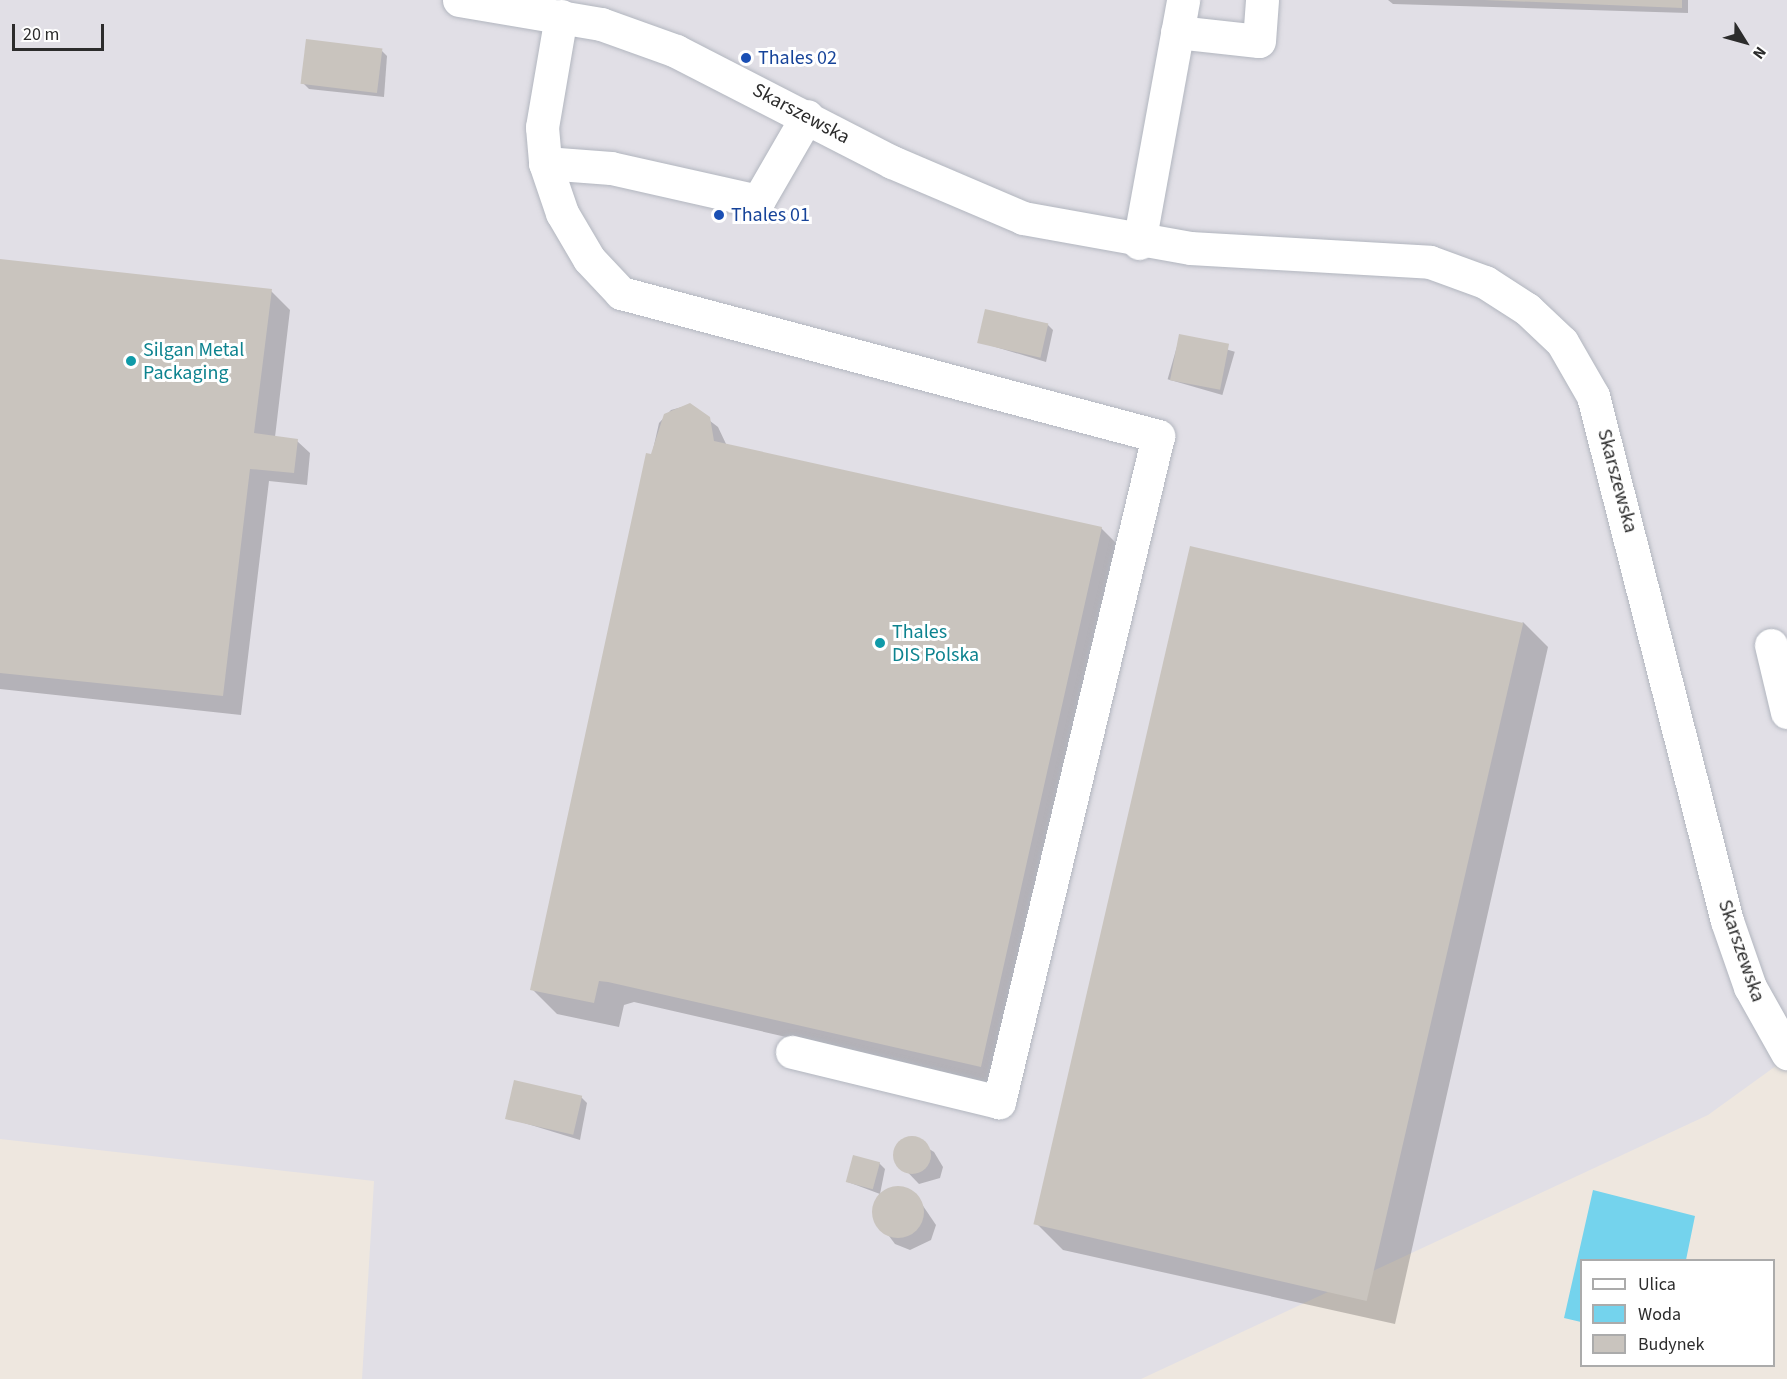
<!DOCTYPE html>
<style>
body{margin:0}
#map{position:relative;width:1787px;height:1379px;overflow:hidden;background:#eee7df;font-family:"Source Sans 3",sans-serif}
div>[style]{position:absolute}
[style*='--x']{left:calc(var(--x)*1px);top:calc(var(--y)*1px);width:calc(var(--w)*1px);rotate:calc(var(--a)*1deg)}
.industrial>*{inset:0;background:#e1dfe6}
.water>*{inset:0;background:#74d3ed}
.shadow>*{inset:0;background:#0003;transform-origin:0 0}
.building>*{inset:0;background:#c9c4be;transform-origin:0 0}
.round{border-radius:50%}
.roads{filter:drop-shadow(0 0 2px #b2b6bf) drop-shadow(0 0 2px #b2b6bf)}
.minor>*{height:33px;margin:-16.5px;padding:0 16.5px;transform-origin:16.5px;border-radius:16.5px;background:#fff}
.dots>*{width:16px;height:16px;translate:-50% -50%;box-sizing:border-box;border:3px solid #fff;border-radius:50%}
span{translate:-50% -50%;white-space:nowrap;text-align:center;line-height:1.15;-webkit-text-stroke:6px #fff;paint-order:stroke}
.transit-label{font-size:20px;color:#164399}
.left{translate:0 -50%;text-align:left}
.street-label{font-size:20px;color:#2c2c2c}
.culture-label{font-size:20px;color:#0d838f}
.legend{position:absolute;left:1580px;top:1259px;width:195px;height:108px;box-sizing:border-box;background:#fff;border:2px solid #ababab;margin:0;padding:8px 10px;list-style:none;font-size:18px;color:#2c2c2c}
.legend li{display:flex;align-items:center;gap:12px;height:30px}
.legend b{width:30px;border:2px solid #ababab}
.north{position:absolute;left:1715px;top:12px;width:60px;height:60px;-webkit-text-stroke:4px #fff;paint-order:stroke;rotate:127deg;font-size:16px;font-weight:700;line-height:24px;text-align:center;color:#2c2c2c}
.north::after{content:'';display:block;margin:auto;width:21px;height:27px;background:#2c2c2c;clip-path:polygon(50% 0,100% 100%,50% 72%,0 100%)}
.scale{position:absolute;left:12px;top:24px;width:92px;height:27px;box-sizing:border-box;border:3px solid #2c2c2c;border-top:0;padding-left:8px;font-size:18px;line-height:21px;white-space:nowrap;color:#2c2c2c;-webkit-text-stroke:4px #fff;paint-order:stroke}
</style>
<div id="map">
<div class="industrial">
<i style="clip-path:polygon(0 0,1787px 0,1787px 1058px,1708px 1115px,1141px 1379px,362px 1379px,374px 1181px,0 1139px)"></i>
</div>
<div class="water">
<i style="clip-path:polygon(1593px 1190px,1695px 1216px,1686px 1260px,1582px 1260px,1581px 1322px,1564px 1318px)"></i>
</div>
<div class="shadow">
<i style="clip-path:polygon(1388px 0,1688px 0,1688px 13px,1393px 4px)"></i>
<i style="clip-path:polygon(381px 50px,387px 56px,384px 97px,309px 89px,303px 83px)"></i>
<i style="clip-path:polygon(0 261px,271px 291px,290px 310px,275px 437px,297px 441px,310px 453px,307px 485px,269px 481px,241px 715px,0 689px)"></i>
<i style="clip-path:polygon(1047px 324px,1053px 330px,1046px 362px,979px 342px)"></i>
<i style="left:1180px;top:336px;width:57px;height:45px;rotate:16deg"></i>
<i style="clip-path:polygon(689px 405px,718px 427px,727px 446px,1101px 528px,1120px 547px,1000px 1086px,634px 1002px,624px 1005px,619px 1027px,557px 1014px,532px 989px,659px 423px,671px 410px)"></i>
<i style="clip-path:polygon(1523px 622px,1548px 647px,1395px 1324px,1063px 1250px,1038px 1225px)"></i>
<i style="clip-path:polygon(581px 1097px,587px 1103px,580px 1140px,508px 1118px)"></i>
<i style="clip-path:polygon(910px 1137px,934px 1152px,943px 1167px,940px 1178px,919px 1184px,894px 1158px,896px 1147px)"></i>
<i style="clip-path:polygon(879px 1163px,885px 1169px,880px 1194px,848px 1182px)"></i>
<i style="clip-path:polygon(895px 1188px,917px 1197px,936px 1225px,931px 1240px,910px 1250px,895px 1244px,874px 1216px,876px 1201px)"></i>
</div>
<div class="building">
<i style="clip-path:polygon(1484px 0,1682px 0,1682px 8px)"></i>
<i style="left:306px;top:39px;width:77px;height:45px;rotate:7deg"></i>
<i style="clip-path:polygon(0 259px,272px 289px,254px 433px,298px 439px,294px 473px,250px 469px,223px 696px,0 673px)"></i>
<i style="left:985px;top:309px;width:65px;height:35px;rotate:13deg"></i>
<i style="left:1179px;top:334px;width:51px;height:47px;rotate:11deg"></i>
<i style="clip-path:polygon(690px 403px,710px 417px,714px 441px,1102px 527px,981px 1067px,608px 982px,599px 981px,594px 1003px,530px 990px,646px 453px,651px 454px,664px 414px)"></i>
<i style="left:1190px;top:546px;width:342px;height:696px;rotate:13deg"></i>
<i style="left:514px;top:1080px;width:70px;height:40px;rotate:13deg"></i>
<i class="round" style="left:893px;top:1136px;width:38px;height:38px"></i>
<i style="left:853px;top:1155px;width:28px;height:28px;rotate:15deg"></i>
<i class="round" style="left:872px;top:1186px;width:52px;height:52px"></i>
</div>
<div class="roads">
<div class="minor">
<i style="--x:459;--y:0;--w:144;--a:9.6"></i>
<i style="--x:601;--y:24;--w:80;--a:19.8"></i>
<i style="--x:676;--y:51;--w:243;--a:27.2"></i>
<i style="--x:892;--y:162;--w:142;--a:23.1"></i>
<i style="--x:1023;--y:218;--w:170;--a:10.2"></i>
<i style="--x:1190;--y:248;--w:240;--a:3.3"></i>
<i style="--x:1430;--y:262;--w:59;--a:20"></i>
<i style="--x:1485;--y:282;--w:50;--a:32.7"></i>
<i style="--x:1527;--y:309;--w:48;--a:43.3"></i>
<i style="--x:1562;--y:342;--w:62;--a:60.1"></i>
<i style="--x:1593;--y:396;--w:542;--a:75.68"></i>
<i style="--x:1727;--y:921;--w:70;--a:70.8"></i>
<i style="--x:1750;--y:987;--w:76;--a:60.7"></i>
<i style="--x:561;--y:16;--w:113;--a:99.7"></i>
<i style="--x:542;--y:127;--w:36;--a:85"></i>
<i style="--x:545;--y:163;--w:66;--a:4.3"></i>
<i style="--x:611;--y:168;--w:151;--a:12.7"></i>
<i style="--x:758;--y:201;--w:98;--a:-60"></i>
<i style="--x:1177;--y:32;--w:82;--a:6.3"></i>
<i style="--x:1259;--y:41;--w:41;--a:-85.8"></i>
<i style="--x:545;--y:163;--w:53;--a:71.2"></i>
<i style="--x:562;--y:213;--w:53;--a:59.6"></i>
<i style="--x:589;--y:259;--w:47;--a:46.7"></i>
<i style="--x:621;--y:293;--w:556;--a:14.91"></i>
<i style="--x:1158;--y:436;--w:685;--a:103.43"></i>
<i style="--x:999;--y:1102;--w:213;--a:-166.4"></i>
<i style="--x:1139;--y:243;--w:247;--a:-79.7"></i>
<i style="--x:1771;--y:645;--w:69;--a:76.6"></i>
</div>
</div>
<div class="dots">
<i style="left:746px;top:58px;background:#1a4fb4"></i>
<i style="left:719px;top:215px;background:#1a4fb4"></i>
<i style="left:131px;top:361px;background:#0f9aa8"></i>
<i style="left:880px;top:643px;background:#0f9aa8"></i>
</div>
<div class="transit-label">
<span class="left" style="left:758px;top:58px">Thales 02</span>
<span class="left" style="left:731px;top:215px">Thales 01</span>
</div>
<div class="street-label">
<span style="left:801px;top:114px;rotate:28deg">Skarszewska</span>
<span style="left:1617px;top:481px;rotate:75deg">Skarszewska</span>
<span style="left:1741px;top:951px;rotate:71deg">Skarszewska</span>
</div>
<div class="culture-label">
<span class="left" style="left:143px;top:362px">Silgan Metal<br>Packaging</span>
<span class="left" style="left:892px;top:644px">Thales<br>DIS Polska</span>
</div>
<ul class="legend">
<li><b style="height:8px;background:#fff"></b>Ulica</li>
<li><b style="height:16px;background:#74d3ed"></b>Woda</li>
<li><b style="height:16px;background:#c9c4be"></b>Budynek</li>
</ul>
<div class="north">N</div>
<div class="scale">20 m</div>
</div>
